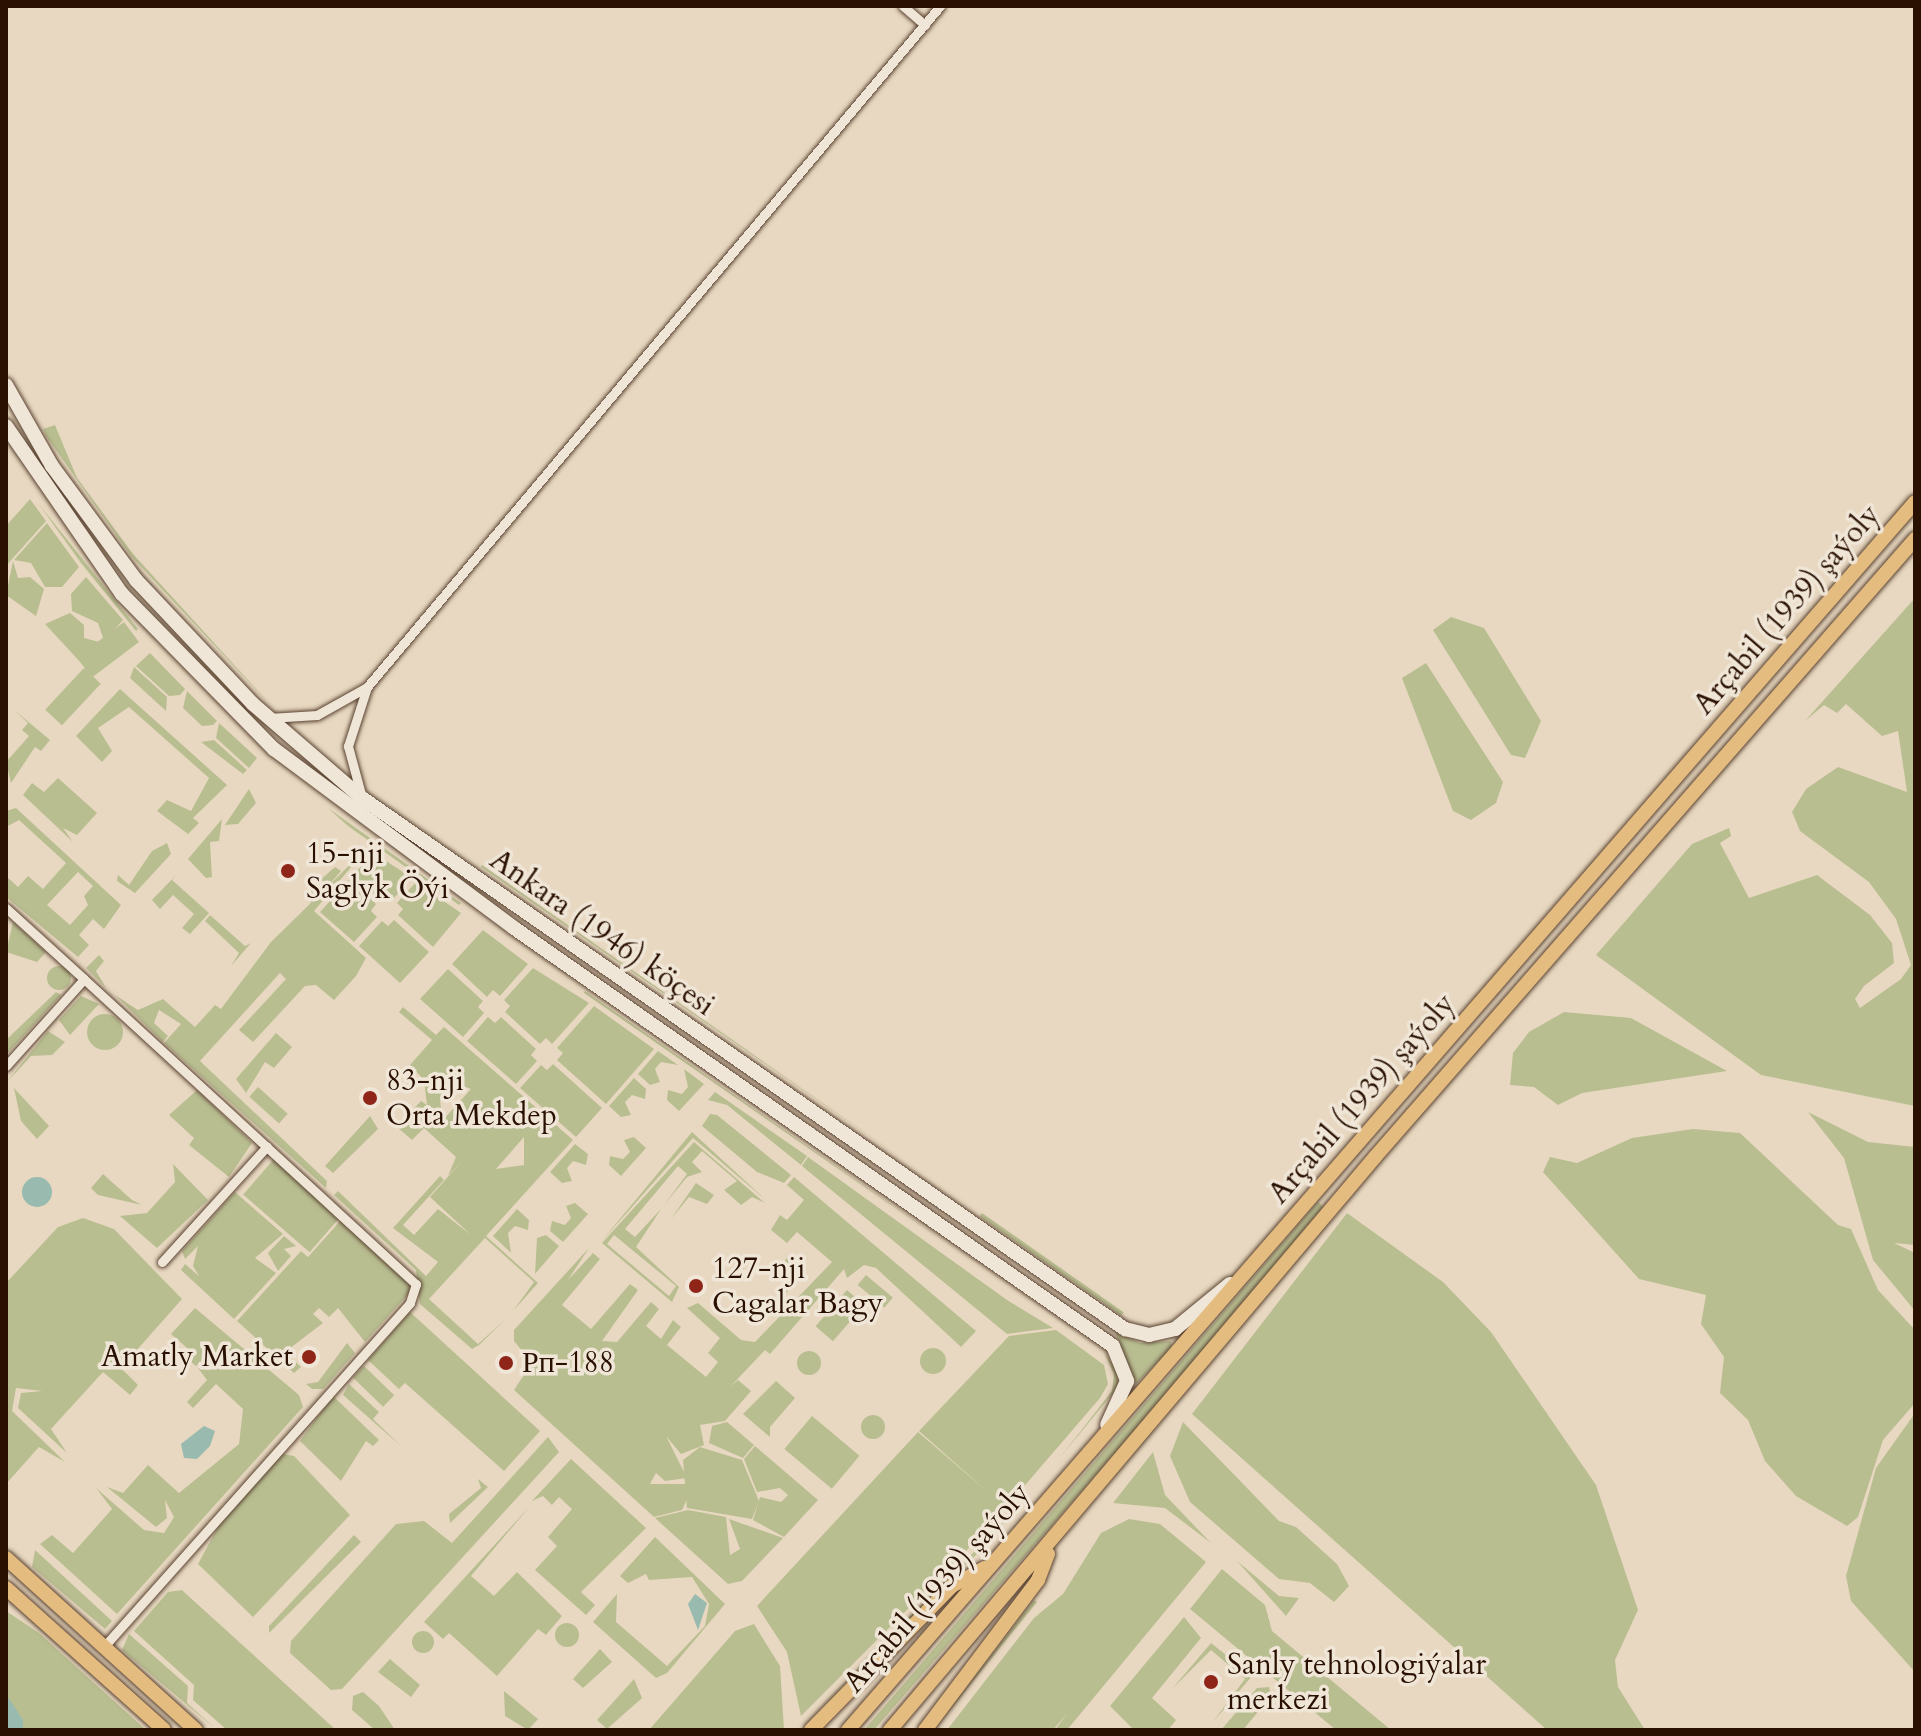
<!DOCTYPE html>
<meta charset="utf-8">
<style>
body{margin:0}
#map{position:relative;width:1921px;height:1736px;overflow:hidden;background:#e8d8c1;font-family:Cardo,serif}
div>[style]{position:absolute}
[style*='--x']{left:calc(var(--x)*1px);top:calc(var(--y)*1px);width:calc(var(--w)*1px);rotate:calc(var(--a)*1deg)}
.green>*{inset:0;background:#b9be91;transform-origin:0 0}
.round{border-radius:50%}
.water>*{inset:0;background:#98baaf}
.roads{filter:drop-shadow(0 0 2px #594230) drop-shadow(0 0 2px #594230)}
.street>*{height:9px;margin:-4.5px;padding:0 4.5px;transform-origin:4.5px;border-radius:4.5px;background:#f0e6d7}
.secondary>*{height:14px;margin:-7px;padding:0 7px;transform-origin:7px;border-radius:7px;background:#f0e6d7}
.primary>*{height:14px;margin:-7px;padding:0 7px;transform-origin:7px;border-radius:7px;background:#e4bc80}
.dots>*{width:22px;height:22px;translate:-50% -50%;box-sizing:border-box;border:4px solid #f0e6d7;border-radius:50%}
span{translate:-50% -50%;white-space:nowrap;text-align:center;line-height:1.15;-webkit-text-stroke:7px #f0e6d7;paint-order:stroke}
.street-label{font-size:30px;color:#291000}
.poi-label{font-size:30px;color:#291000}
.left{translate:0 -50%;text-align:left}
.right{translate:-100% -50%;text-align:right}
.frame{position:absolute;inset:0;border:8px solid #291000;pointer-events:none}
</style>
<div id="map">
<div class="green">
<i style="clip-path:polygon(55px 425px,77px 478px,133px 554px,276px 711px,131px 556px,46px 436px,43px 429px)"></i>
<i style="clip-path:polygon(30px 499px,46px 521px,6px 566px,6px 526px)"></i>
<i style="clip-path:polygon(38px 503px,138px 629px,136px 631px,81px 563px)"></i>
<i style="clip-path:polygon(47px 523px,79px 567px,62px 587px,45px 587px,31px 563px,14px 560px)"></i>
<i style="clip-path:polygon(13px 561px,18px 578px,30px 577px,44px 589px,36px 616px,6px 595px)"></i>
<i style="clip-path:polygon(86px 577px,123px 620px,104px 641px,98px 623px,72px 611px,71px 594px)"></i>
<i style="clip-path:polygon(1915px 598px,1915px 1106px,1761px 1075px,1596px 955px,1692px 844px,1729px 828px,1731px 836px,1720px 843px,1749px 898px,1817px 875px,1870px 915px,1892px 943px,1894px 963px,1864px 986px,1855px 999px,1860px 1008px,1901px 979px,1911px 965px,1896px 919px,1869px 882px,1800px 831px,1792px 812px,1806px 789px,1838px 767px,1907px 792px,1898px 731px,1882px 736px,1846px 704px,1837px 713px,1824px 705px,1805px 721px)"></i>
<i style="clip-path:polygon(70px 613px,84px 625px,84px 638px,103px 643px,83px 665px,45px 624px)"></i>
<i style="clip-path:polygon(1451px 617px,1484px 628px,1541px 721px,1525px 758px,1511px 755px,1433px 630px)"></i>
<i style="left:124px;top:622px;width:25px;height:59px;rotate:53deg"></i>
<i style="clip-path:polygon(150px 653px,185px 689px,180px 695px,169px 696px,136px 666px)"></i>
<i style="clip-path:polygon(1426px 663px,1503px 782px,1496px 803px,1471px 820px,1453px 811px,1402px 678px)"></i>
<i style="clip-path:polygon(134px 667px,167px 697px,166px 711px,130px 678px)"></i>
<i style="left:84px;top:668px;width:23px;height:57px;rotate:43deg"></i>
<i style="clip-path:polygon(120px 689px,227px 785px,193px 818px,199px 823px,188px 834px,157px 811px,167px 800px,191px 811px,209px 778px,129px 707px,98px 728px,112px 751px,102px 762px,76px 736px)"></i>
<i style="clip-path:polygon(187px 691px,217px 721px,213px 725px,202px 726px,183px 708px)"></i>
<i style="clip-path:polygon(13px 709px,50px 740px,41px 751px,35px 747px,11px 783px,6px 762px,29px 736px,22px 730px,28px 723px)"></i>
<i style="clip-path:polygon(219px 723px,257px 758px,249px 768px,216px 738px)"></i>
<i style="clip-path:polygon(214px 740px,247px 770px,243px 774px,201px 742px)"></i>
<i style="clip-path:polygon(58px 778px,97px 813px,77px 835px,63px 828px,73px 842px,23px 795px,32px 783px,44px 792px)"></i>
<i style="clip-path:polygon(249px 789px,256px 803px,238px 824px,225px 825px)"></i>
<i style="clip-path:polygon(evenodd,16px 808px,121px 905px,104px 929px,93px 919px,79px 935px,89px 945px,78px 957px,6px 897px,6px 876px,18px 887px,28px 876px,43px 889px,66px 863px,19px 820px,6px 827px,6px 811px,16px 808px,78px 872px,93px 886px,84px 896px,88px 905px,70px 925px,47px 905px,78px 872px)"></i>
<i style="clip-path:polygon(328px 808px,461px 903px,459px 905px,348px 826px)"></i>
<i style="clip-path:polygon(222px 819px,219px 841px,210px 842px,212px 877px,206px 878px,188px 859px)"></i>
<i style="clip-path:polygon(167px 843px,171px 854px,135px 893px,117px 881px,118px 875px,129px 885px,152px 851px)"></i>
<i style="clip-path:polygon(368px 847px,314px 911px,366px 958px,356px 976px,334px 1000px,316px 985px,305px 986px,253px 1042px,239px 1030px,286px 979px,280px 973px,200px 1061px,327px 1181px,326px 1188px,164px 1043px,181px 1024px,159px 1010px,154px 1023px,168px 1036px,163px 1042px,115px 995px,138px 1010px,163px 999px,195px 1027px,215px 1005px,221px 1009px,271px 942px)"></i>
<i style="clip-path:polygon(374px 853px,412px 878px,393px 899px,386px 894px,380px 900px,353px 875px)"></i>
<i style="clip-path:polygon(482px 865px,907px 1162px,481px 867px)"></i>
<i style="clip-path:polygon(335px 867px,341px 871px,311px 906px,310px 889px)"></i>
<i style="clip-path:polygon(177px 874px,172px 880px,209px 913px,190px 934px,182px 928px,194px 914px,173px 895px,160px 909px,152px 900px)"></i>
<i style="clip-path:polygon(349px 880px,376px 904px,371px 911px,377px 917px,354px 942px,320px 912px)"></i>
<i style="clip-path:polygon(416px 882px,461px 913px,433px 947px,398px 915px,403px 909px,397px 903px)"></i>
<i style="clip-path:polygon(142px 912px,99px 955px,104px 961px,96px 971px,106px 988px,86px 968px)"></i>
<i style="clip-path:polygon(210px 915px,245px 946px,251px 943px,231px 966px,239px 953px,205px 921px)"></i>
<i style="clip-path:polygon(394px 920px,429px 952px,400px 983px,359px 946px,382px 921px,388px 926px)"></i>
<i style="clip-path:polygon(13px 922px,46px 952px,37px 962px,6px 952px)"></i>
<i style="clip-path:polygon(483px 930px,528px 964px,500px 996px,493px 990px,487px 997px,452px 964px)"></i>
<i class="round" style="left:47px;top:966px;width:24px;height:24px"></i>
<i style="clip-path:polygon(533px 968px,589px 1003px,552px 1044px,546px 1038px,540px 1044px,505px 1012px,510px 1006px,504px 1000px)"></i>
<i style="clip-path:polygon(448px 969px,483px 1001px,478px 1007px,484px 1013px,463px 1037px,420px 999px)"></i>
<i style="clip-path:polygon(585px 991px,978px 1265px,584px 993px)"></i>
<i style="clip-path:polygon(56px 992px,61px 995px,6px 1055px,6px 1040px)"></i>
<i style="clip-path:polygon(81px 996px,99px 1004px,70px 1035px,59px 1020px)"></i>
<i style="clip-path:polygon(594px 1006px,654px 1049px,606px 1104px,557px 1060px,563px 1053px,557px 1048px)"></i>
<i style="clip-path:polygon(evenodd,403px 1007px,436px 1035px,444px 1027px,573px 1140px,486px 1236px,538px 1283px,513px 1311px,534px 1282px,485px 1238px,429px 1299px,478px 1344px,507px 1318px,479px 1345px,472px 1349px,420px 1304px,416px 1270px,334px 1195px,338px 1191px,426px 1276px,438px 1262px,393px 1228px,440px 1176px,444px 1180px,403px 1225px,414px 1235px,438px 1209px,471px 1235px,430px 1197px,463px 1160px,448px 1176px,456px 1157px,424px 1128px,412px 1140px,397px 1127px,421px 1101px,427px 1105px,424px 1080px,410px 1065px,432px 1040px,399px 1012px,403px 1007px,459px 1085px,471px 1089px,442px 1121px,440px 1098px,459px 1085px,403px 1007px,524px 1137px,524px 1165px,496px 1169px,524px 1137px)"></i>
<i style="clip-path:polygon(1564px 1012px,1631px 1018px,1727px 1071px,1582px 1093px,1558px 1105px,1534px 1087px,1510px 1085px,1513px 1053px,1529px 1032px)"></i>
<i class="round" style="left:87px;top:1014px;width:36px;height:36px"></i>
<i style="clip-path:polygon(501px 1017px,536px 1049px,531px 1055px,537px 1061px,516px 1084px,467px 1041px,488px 1017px,495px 1023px)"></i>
<i style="clip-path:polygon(48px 1031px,65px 1042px,52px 1055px,31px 1056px,6px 1083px)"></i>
<i style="clip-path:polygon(276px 1033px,292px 1047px,274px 1068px,265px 1062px,246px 1093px,236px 1079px)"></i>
<i style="clip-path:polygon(658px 1051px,678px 1065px,661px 1062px,655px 1069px,660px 1082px,650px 1085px,638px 1074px)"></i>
<i style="clip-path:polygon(553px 1064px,602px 1108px,576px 1137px,520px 1088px,541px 1065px,547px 1070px)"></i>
<i style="clip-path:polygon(684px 1069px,704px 1084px,679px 1111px,667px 1100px,668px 1090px,682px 1094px,688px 1087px)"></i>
<i style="clip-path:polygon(634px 1078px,646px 1089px,645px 1099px,632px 1095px,625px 1102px,631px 1115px,621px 1117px,609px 1106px)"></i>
<i style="left:258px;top:1087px;width:40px;height:13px;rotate:42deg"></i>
<i style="clip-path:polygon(14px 1088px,49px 1126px,37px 1139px,21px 1121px)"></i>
<i style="clip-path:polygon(197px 1090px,252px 1143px,229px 1177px,189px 1145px,194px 1138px,169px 1115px)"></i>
<i style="clip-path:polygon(715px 1092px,807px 1156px,801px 1165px,727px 1105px,708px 1100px)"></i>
<i style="clip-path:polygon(1808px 1112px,1868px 1142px,1915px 1147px,1915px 1245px,1894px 1243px,1915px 1253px,1915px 1311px,1873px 1260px,1844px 1158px)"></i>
<i style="clip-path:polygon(710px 1114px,717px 1115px,791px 1175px,784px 1183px,757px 1172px,702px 1126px)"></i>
<i style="clip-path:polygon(370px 1116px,378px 1129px,333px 1173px,325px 1166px)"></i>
<i style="clip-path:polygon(1693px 1129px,1740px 1133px,1838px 1225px,1851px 1229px,1878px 1290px,1915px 1330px,1915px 1403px,1883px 1440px,1858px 1517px,1847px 1526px,1796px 1496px,1765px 1461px,1748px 1420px,1720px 1393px,1724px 1357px,1701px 1324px,1706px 1295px,1639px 1279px,1543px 1172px,1550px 1157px,1577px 1163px,1632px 1138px)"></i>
<i style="clip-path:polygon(692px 1132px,767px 1201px,693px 1138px,600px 1243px)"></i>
<i style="clip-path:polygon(634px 1137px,646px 1148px,621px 1176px,609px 1165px,610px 1156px,623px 1159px,630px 1152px,624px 1140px)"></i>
<i style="clip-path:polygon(evenodd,694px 1142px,765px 1203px,752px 1197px,741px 1205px,724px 1190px,737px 1181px,702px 1151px,692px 1162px,702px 1172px,687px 1177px,664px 1205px,687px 1174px,678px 1166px,625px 1229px,635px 1237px,661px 1209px,636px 1247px,679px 1287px,672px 1302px,602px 1243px,694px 1142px,614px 1235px,676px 1286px,669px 1296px,607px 1244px,614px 1235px)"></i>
<i style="clip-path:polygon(575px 1144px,588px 1154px,586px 1165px,573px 1161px,567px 1168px,572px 1181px,562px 1183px,550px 1172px)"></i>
<i style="clip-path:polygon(808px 1157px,1007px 1300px,1053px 1328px,1007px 1334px,802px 1166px)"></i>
<i style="left:274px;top:1159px;width:88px;height:47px;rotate:41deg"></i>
<i style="clip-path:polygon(173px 1164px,208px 1200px,157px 1248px,120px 1216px,147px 1213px,175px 1182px)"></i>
<i style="clip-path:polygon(103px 1174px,132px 1200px,142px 1205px,98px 1195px,91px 1188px)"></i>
<i style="clip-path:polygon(794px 1177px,976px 1331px,961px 1347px,876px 1268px,864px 1265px,847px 1278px,844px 1269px,770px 1354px,765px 1350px,731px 1386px,738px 1380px,751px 1391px,725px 1421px,700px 1425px,704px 1445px,681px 1454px,666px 1436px,687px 1478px,665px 1481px,656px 1473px,650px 1484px,688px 1484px,689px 1495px,682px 1510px,654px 1517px,514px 1390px,532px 1363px,514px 1341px,514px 1330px,589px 1248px,568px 1280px,593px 1253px,600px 1259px,562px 1305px,591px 1329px,630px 1284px,638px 1290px,602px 1341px,617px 1342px,651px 1302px,659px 1309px,646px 1326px,661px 1339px,673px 1320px,681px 1327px,667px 1345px,706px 1377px,718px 1362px,708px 1353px,720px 1338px,687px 1308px,698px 1303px,741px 1340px,755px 1342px,832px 1262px,797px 1232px,787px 1243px,771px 1230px,780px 1215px,787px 1220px,804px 1200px,787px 1185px)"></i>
<i style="clip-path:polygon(696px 1183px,714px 1195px,707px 1204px,689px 1197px,671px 1219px)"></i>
<i style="clip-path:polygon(235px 1192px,283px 1234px,255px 1258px,276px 1273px,234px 1319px,181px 1270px,185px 1264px,199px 1276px,193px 1266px,198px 1246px,185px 1259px,182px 1251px)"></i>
<i style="clip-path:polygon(1318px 1202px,1324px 1207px,1205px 1349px,874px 1730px,864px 1730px)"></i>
<i style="clip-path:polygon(575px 1203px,588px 1214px,563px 1242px,550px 1231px,552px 1221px,565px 1225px,571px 1218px,566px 1206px)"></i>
<i style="clip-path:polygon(517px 1209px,529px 1220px,528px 1230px,515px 1226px,508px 1233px,511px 1253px,493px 1236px)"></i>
<i style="left:982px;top:1213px;width:173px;height:4px;rotate:35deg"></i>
<i style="clip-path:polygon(1347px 1213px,1443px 1282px,1491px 1332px,1596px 1485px,1638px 1610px,1615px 1660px,1618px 1687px,1645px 1730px,1547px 1730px,1192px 1414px)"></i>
<i style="clip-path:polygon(83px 1218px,114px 1229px,182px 1299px,121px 1368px,138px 1385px,130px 1395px,103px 1372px,51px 1429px,67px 1453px,18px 1408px,21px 1393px,42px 1391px,16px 1388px,12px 1411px,65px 1462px,39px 1447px,6px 1484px,6px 1283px,58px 1227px)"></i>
<i style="clip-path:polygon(342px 1219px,411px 1284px,409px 1293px,365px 1342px,338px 1308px,329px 1317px,319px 1308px,313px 1314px,323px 1323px,285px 1352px,301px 1367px,294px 1373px,237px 1321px,301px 1251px,308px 1257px)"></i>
<i style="clip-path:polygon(546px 1235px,559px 1246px,535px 1274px,537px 1238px)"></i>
<i style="clip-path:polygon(284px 1236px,296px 1246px,284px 1249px,291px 1256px,278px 1271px,268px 1253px)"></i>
<i style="clip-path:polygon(788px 1257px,803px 1272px,775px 1307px,790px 1282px,780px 1266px)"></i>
<i style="left:866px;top:1275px;width:35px;height:13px;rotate:40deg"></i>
<i style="left:847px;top:1290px;width:23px;height:48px;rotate:41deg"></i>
<i style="clip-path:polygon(195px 1308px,299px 1395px,303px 1407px,117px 1614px,40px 1544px,52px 1535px,73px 1553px,112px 1509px,96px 1488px,144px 1530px,164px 1533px,174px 1517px,165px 1500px,167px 1518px,156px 1527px,107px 1487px,123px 1493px,148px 1465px,179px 1493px,239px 1444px,243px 1409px,216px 1384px,193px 1408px,187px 1402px,207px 1380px,198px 1368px,209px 1370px,217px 1362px,208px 1354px,196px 1366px,189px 1360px,194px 1354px,171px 1334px)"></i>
<i style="clip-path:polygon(410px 1312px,540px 1431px,504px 1471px,405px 1383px,399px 1389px,368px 1360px)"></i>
<i style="clip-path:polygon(1056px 1330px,1104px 1365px,1108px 1384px,1100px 1398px,997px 1518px,968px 1539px,969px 1548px,801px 1716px,787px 1652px,757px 1606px,918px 1432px,989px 1493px,919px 1431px,1009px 1336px)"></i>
<i style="clip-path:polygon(1115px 1332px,1140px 1343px,1171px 1341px,1172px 1347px,1136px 1384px)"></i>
<i style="clip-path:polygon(347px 1343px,355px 1353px,323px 1389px,312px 1389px,306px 1384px,318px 1382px)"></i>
<i class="round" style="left:920px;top:1348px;width:26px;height:26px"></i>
<i style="clip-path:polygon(1103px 1350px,1118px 1373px,1118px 1387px,1059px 1459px,1112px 1391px,1114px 1374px)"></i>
<i class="round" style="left:797px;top:1351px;width:24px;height:24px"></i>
<i style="left:364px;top:1366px;width:42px;height:16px;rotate:44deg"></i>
<i style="clip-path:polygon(776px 1381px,795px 1398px,770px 1427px,770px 1437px,743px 1414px)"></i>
<i style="clip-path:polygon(349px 1384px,379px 1412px,373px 1419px,402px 1447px,343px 1395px)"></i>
<i style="clip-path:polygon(333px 1396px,379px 1440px,373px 1446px,366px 1441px,341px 1481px,300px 1441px)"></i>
<i style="clip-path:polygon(1915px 1413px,1915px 1672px,1851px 1601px,1846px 1576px,1876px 1468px)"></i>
<i class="round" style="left:861px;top:1415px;width:24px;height:24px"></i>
<i style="left:812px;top:1416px;width:62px;height:43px;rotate:40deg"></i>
<i style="clip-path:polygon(727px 1422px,754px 1445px,743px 1458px,709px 1443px,712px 1426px)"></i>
<i style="clip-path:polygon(1183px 1422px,1279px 1521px,1296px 1527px,1337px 1564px,1349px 1586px,1334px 1602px,1310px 1583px,1279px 1579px,1190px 1502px,1170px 1456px)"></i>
<i style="clip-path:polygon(548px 1437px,559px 1452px,342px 1689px,331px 1690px,290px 1653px,291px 1641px,396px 1524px,424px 1521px,452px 1543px)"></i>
<i style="clip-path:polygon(755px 1446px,818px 1500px,784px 1537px,753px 1520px,760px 1497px,781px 1502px,788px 1495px,780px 1488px,757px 1492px,744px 1459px)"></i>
<i style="clip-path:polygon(700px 1447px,742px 1460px,759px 1501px,752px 1519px,687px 1508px,683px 1460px)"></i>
<i style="clip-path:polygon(1153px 1452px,1165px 1495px,1211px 1543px,1165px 1508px,1113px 1503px)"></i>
<i style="clip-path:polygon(283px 1454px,294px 1456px,350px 1515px,253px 1617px,198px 1564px,222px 1520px)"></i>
<i style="clip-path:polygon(571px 1459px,646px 1528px,581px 1592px,595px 1605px,586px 1615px,535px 1570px,557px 1546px,548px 1537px,572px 1509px,559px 1497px,552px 1505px,543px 1496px,532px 1501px)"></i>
<i style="clip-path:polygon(478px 1479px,488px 1487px,450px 1523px,449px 1514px,481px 1488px)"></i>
<i style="clip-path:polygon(1024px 1498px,982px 1549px,807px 1720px,979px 1547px)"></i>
<i style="clip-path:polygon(531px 1505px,471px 1576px,494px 1596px,517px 1572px,562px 1616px,546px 1635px,538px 1629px,497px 1676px,449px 1633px,443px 1639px,424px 1622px)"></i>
<i style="clip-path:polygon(688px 1510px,726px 1517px,730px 1555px,740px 1549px,729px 1519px,783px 1538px,742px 1581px,728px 1584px,655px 1518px)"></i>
<i style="clip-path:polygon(1129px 1519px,1160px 1524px,1206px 1562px,1067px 1730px,1055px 1730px,1067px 1714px,1053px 1730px,947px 1730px,1034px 1618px,1063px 1594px,1101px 1533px)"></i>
<i style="clip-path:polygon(354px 1535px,361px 1542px,269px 1633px,269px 1626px)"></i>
<i style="clip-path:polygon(655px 1537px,725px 1604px,667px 1673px,656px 1678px,593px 1622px,617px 1594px,616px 1622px,667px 1666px,705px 1626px,709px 1604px,692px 1577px,649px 1580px,646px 1574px,628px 1583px,620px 1576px)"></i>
<i style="clip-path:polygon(35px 1550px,112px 1621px,105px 1629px,32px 1567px)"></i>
<i style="clip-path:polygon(1237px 1561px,1279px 1596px,1299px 1598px,1286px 1616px)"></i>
<i style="clip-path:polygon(1222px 1569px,1265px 1605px,1272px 1631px,1391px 1730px,1336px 1730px,1190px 1609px)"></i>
<i style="clip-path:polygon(182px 1590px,184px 1592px,336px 1730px,227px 1730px,193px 1700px,194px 1685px,134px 1631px,168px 1592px)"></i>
<i style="clip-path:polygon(1034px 1600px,1037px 1602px,934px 1730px)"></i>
<i style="clip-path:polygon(6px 1611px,39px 1633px,146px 1730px,6px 1730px)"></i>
<i style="clip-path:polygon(1184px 1617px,1201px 1638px,1152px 1698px,1176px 1720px,1168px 1730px,1134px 1730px,1110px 1706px)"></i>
<i class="round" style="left:555px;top:1623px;width:24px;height:24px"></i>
<i style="clip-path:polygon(754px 1624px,780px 1666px,784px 1730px,649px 1730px,735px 1631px)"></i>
<i class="round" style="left:412px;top:1631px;width:22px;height:22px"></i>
<i style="clip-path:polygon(129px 1634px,188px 1686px,187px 1703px,217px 1730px,122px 1650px)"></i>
<i style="clip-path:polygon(1211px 1643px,1252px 1676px,1212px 1723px,1245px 1679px,1211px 1650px,1172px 1689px)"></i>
<i style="clip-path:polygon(600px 1649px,612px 1662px,583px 1688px,573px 1679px)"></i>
<i style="clip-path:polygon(390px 1659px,420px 1685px,411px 1697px,378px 1672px)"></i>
<i style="clip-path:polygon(634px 1679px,642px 1698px,607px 1729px,597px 1720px)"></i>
<i style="clip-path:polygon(1269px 1687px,1271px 1696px,1243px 1730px,1221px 1730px,1257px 1688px)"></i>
<i style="clip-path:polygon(504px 1691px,538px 1719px,528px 1730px,505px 1716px)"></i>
<i style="clip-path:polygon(363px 1692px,379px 1706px,395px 1730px,375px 1730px,352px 1710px,353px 1696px)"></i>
</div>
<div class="water">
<i class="round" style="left:22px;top:1177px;width:30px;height:30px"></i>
<i style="clip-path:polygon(204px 1426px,215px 1431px,210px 1446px,197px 1459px,184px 1458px,181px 1444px)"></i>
<i style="clip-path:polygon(695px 1594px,707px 1603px,698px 1630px,688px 1604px)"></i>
<i style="clip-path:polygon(6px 1694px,23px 1720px,23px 1730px,6px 1730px)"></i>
</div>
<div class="roads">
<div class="street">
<i style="--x:903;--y:6;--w:29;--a:41"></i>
<i style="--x:269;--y:718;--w:48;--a:-3.6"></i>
<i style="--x:317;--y:715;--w:57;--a:-29.2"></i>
<i style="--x:367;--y:687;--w:890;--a:-49.92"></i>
<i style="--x:362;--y:798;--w:54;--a:-105.1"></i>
<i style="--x:348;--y:746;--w:62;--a:-72.1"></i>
<i style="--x:6;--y:908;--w:105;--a:42.3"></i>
<i style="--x:84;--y:979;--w:117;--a:131.9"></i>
<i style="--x:84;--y:979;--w:451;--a:42.6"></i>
<i style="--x:416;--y:1284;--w:20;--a:108"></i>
<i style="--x:410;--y:1303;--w:460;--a:131.7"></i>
<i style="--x:162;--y:1262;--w:156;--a:-47.8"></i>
</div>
<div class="secondary">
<i style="--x:6;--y:385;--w:93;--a:60.4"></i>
<i style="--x:52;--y:466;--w:142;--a:53.6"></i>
<i style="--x:136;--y:580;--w:170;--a:46.7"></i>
<i style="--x:253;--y:704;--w:144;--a:40.8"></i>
<i style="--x:362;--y:798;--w:930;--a:34.84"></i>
<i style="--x:1125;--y:1329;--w:25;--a:14"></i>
<i style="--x:1149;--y:1335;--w:27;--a:-13"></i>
<i style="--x:1175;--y:1329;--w:71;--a:-39.3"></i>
<i style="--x:6;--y:426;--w:204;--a:55.4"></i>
<i style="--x:122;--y:594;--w:217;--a:45.6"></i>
<i style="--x:274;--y:749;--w:299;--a:36.7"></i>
<i style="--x:514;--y:928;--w:730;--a:34.91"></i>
<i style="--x:1113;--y:1346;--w:38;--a:68"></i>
<i style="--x:1127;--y:1381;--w:48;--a:114.4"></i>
</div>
<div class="primary">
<i style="--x:6;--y:1558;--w:256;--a:42.2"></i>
<i style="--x:6;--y:1588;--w:212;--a:41.9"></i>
<i style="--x:811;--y:1730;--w:202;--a:-45.6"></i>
<i style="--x:952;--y:1586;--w:37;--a:-29"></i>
<i style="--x:848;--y:1730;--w:1627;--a:-49.01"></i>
<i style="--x:890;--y:1730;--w:751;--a:-49.75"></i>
<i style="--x:1375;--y:1157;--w:821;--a:-48.85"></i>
<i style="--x:925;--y:1730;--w:188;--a:-53"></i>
<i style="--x:1038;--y:1580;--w:28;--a:-69"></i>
</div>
</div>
<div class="dots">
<i style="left:288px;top:871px;background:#8f2418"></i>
<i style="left:370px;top:1098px;background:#8f2418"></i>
<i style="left:696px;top:1286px;background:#8f2418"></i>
<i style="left:309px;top:1357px;background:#8f2418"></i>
<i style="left:506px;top:1363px;background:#8f2418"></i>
<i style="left:1211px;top:1682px;background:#8f2418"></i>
</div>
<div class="street-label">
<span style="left:1787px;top:610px;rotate:-49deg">Arçabil (1939) şaýoly</span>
<span style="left:602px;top:933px;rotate:35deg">Ankara (1946) köçesi</span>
<span style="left:1362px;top:1099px;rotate:-49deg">Arçabil (1939) şaýoly</span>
<span style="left:937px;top:1588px;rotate:-49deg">Arçabil (1939) şaýoly</span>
</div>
<div class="poi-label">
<span class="left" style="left:306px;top:871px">15-nji<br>Saglyk Öýi</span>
<span class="left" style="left:386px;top:1098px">83-nji<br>Orta Mekdep</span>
<span class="left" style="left:712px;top:1286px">127-nji<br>Cagalar Bagy</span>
<span class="right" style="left:293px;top:1357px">Amatly Market</span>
<span class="left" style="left:522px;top:1363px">Рп-188</span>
<span class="left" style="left:1227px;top:1682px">Sanly tehnologiýalar<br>merkezi</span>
</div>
<div class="frame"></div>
</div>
